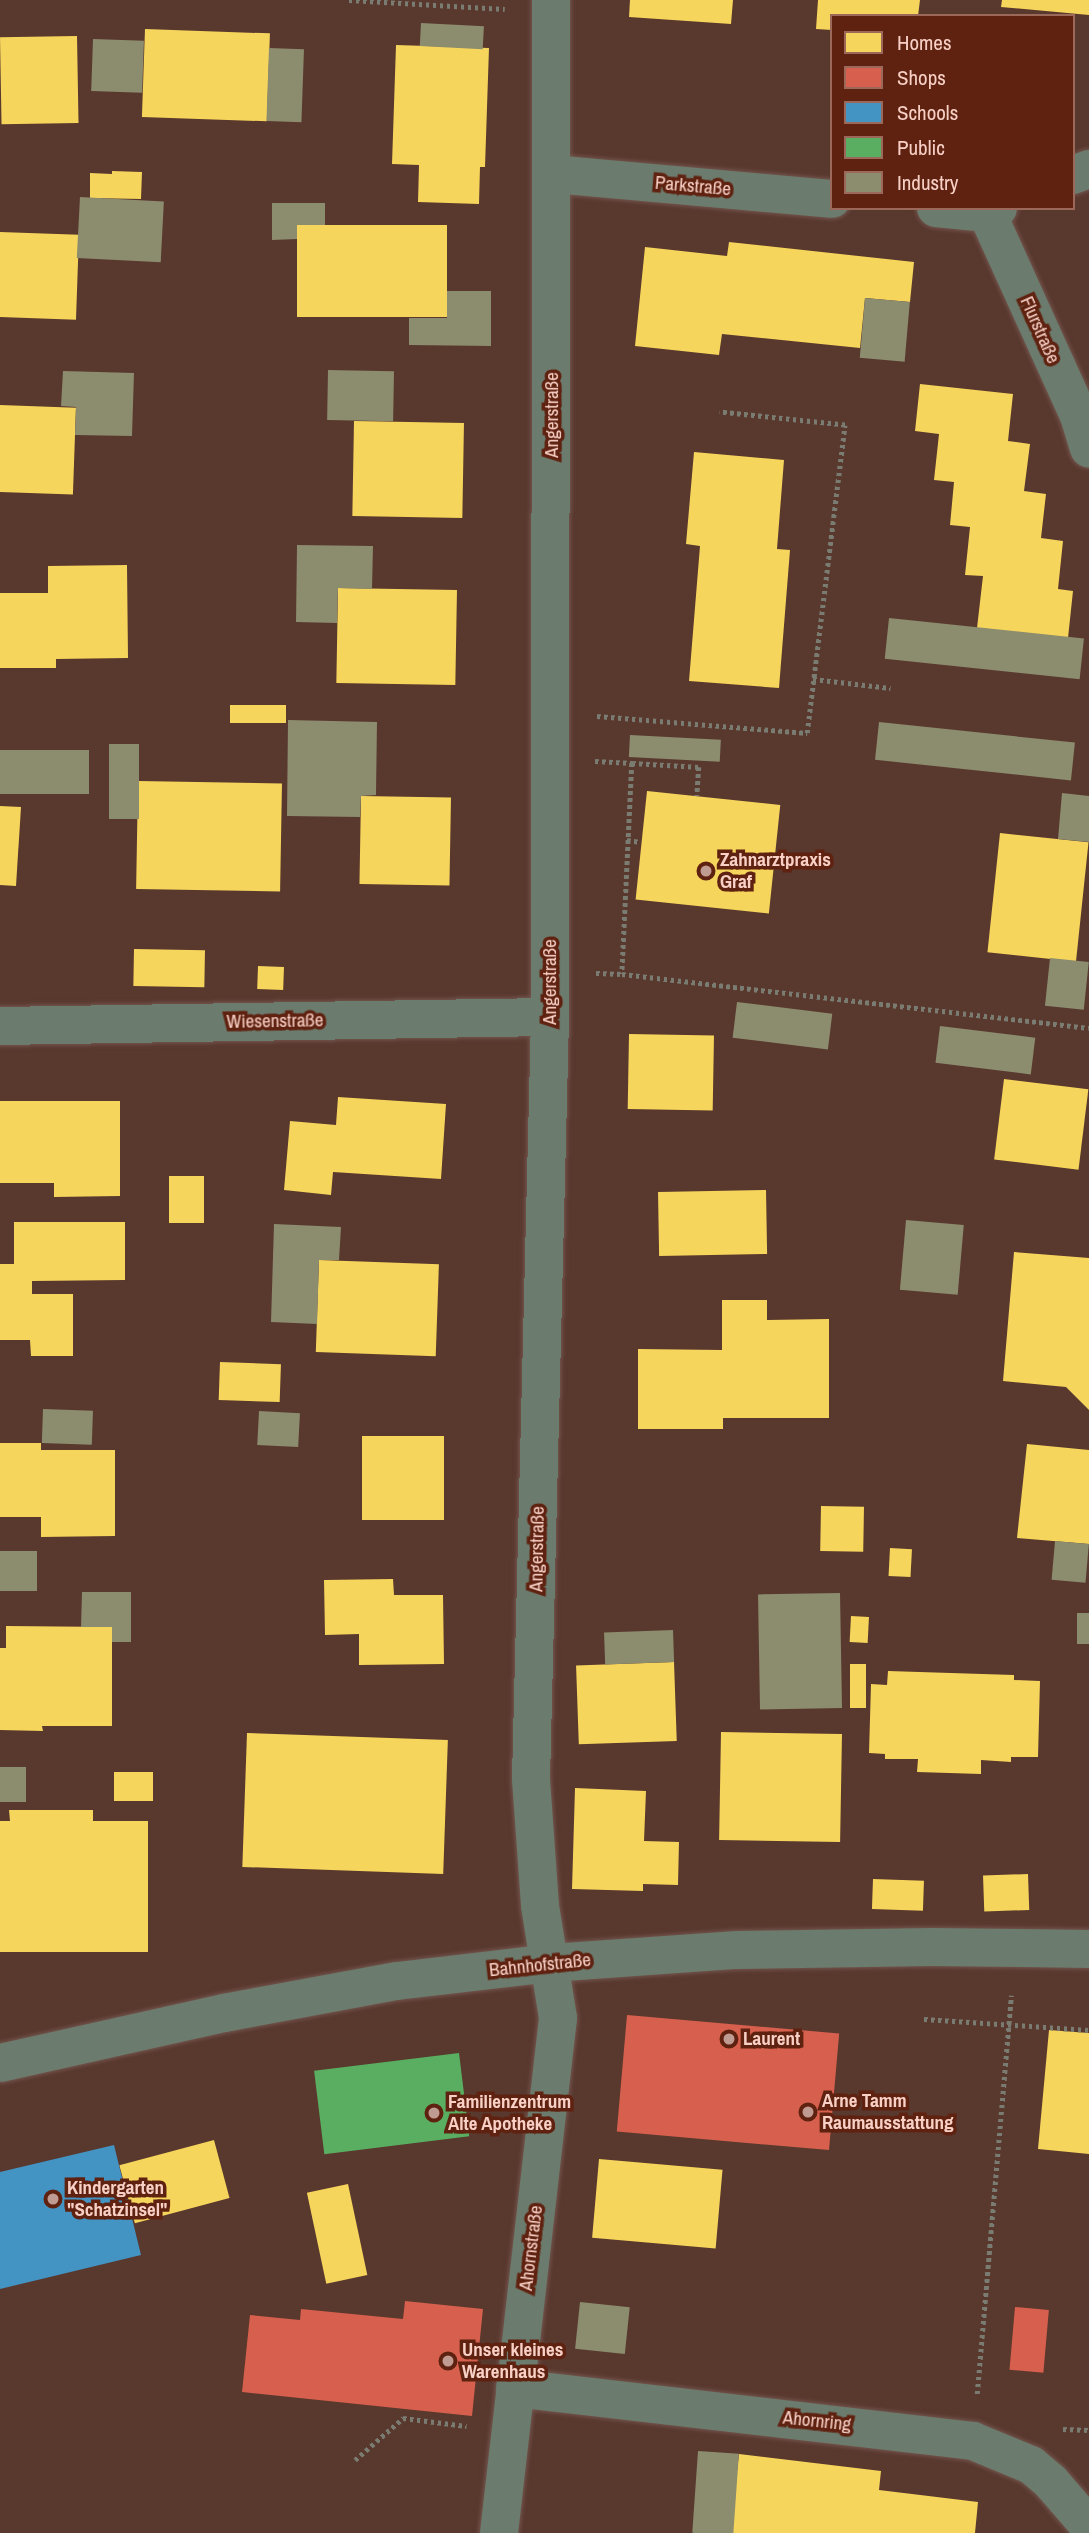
<!DOCTYPE html>
<meta charset="utf-8">
<style>
body{margin:0}
#map{position:relative;width:1089px;height:2533px;overflow:hidden;background:#59382e;font-family:"Archivo Narrow",sans-serif}
div>[style]{position:absolute}
[style*='--x']{left:calc(var(--x)*1px);top:calc(var(--y)*1px);width:calc(var(--w)*1px);rotate:calc(var(--a)*1deg)}
.homes>*{inset:0;background:#f6d55c;transform-origin:0 0}
.shops>*{inset:0;background:#d6604d;transform-origin:0 0}
.schools>*{inset:0;background:#4393c3}
.public>*{inset:0;background:#5aae61;transform-origin:0 0}
.industry>*{inset:0;background:#8c8c6e;transform-origin:0 0}
.path>*{height:4.5px;margin-top:-2.25px;transform-origin:0;background:repeating-linear-gradient(90deg,#7a7b71 0 3.5px,transparent 0 7px)}
.roads{filter:drop-shadow(0 0 2px #72554d) drop-shadow(0 0 2px #72554d)}
.minor>*{height:38px;margin:-19px;padding:0 19px;transform-origin:19px;border-radius:19px;background:#6b7b6d}
.dots>*{width:19px;height:19px;translate:-50% -50%;box-sizing:border-box;border:4px solid #5f2211;border-radius:50%}
span{translate:-50% -50%;white-space:nowrap;text-align:center;line-height:1.15;-webkit-text-stroke:7px #5f2211;paint-order:stroke}
.street-label{font-size:19px;color:#f8d0c6}
.poi-label{font-size:19px;color:#f8d0c6;font-weight:700}
.left{translate:0 -50%;text-align:left}
.legend{position:absolute;left:830px;top:14px;width:245px;height:196px;box-sizing:border-box;background:#5f2211;border:2px solid #9c6859;margin:0;padding:9px 12px;list-style:none;font-size:21px;color:#f8d0c6}
.legend li{display:flex;align-items:center;gap:14px;height:35px}
.legend b{width:35px;border:2px solid #9c6859}
</style>
<div id="map">
<div class="homes">
<i style="clip-path:polygon(630px 0,733px 0,731px 24px,629px 17px)"></i>
<i style="clip-path:polygon(818px 0,920px 0,918px 16px,832px 16px,832px 30px,816px 29px)"></i>
<i style="clip-path:polygon(1002px 0,1089px 0,1089px 15px,1001px 7px)"></i>
<i style="left:145px;top:29px;width:125px;height:88px;rotate:2deg"></i>
<i style="left:77px;top:36px;width:87px;height:77px;rotate:89deg"></i>
<i style="clip-path:polygon(396px 45px,489px 48px,485px 167px,480px 167px,479px 204px,418px 202px,419px 165px,392px 164px)"></i>
<i style="clip-path:polygon(112px 171px,142px 172px,141px 199px,90px 198px,90px 173px,112px 174px)"></i>
<i style="left:297px;top:225px;width:150px;height:92px"></i>
<i style="left:0;top:232px;width:79px;height:85px;rotate:2deg"></i>
<i style="clip-path:polygon(729px 242px,914px 262px,910px 302px,865px 298px,860px 348px,722px 334px,719px 355px,635px 346px,645px 247px,727px 256px)"></i>
<i style="clip-path:polygon(920px 384px,1013px 394px,1008px 441px,1030px 444px,1024px 491px,1046px 494px,1041px 538px,1063px 541px,1058px 589px,1073px 591px,1068px 638px,977px 628px,983px 576px,965px 575px,970px 527px,950px 525px,954px 482px,934px 480px,939px 434px,915px 431px)"></i>
<i style="left:0;top:405px;width:76px;height:87px;rotate:2deg"></i>
<i style="left:354px;top:421px;width:110px;height:95px;rotate:1deg"></i>
<i style="clip-path:polygon(694px 452px,784px 460px,777px 549px,790px 550px,779px 688px,689px 681px,700px 546px,686px 544px)"></i>
<i style="clip-path:polygon(127px 565px,128px 658px,56px 659px,56px 668px,0 668px,0 593px,48px 593px,48px 566px)"></i>
<i style="left:338px;top:588px;width:119px;height:95px;rotate:1deg"></i>
<i style="left:286px;top:705px;width:18px;height:56px;rotate:90deg"></i>
<i style="left:138px;top:781px;width:144px;height:108px;rotate:1deg"></i>
<i style="left:647px;top:791px;width:134px;height:109px;rotate:6deg"></i>
<i style="left:361px;top:796px;width:90px;height:88px;rotate:1deg"></i>
<i style="clip-path:polygon(0 806px,21px 807px,16px 886px,0 885px)"></i>
<i style="left:1000px;top:833px;width:89px;height:120px;rotate:6deg"></i>
<i style="left:134px;top:949px;width:71px;height:37px;rotate:1deg"></i>
<i style="left:258px;top:966px;width:26px;height:23px;rotate:2deg"></i>
<i style="left:629px;top:1034px;width:85px;height:75px;rotate:1deg"></i>
<i style="left:1004px;top:1079px;width:85px;height:81px;rotate:7deg"></i>
<i style="clip-path:polygon(338px 1097px,446px 1104px,441px 1179px,333px 1172px,331px 1195px,284px 1190px,290px 1121px,336px 1125px)"></i>
<i style="clip-path:polygon(0 1101px,120px 1101px,120px 1196px,54px 1197px,54px 1183px,0 1183px)"></i>
<i style="left:169px;top:1176px;width:35px;height:47px"></i>
<i style="left:766px;top:1190px;width:64px;height:108px;rotate:89deg"></i>
<i style="clip-path:polygon(14px 1222px,125px 1222px,125px 1280px,32px 1281px,32px 1294px,73px 1294px,73px 1356px,31px 1356px,30px 1340px,0 1340px,0 1264px,14px 1264px)"></i>
<i style="clip-path:polygon(1014px 1252px,1089px 1258px,1089px 1410px,1066px 1387px,1003px 1381px)"></i>
<i style="left:319px;top:1260px;width:120px;height:92px;rotate:2deg"></i>
<i style="clip-path:polygon(722px 1300px,767px 1300px,767px 1320px,829px 1319px,829px 1418px,723px 1418px,723px 1429px,638px 1429px,638px 1349px,722px 1350px)"></i>
<i style="left:220px;top:1362px;width:61px;height:38px;rotate:2deg"></i>
<i style="left:362px;top:1436px;width:82px;height:84px"></i>
<i style="clip-path:polygon(0 1443px,41px 1443px,41px 1450px,115px 1450px,115px 1536px,41px 1537px,41px 1517px,0 1517px)"></i>
<i style="clip-path:polygon(1027px 1444px,1089px 1450px,1089px 1544px,1017px 1538px)"></i>
<i style="left:821px;top:1506px;width:43px;height:45px;rotate:1deg"></i>
<i style="left:890px;top:1548px;width:22px;height:28px;rotate:3deg"></i>
<i style="clip-path:polygon(393px 1579px,394px 1595px,443px 1595px,444px 1664px,359px 1665px,359px 1634px,325px 1635px,324px 1580px)"></i>
<i style="left:851px;top:1616px;width:18px;height:26px;rotate:3deg"></i>
<i style="clip-path:polygon(6px 1626px,112px 1627px,112px 1726px,42px 1726px,43px 1731px,0 1730px,0 1648px,6px 1648px)"></i>
<i style="left:674px;top:1662px;width:79px;height:98px;rotate:88deg"></i>
<i style="left:850px;top:1664px;width:16px;height:44px"></i>
<i style="clip-path:polygon(888px 1671px,1014px 1675px,1014px 1680px,1040px 1681px,1038px 1757px,1011px 1757px,1011px 1762px,981px 1760px,981px 1774px,917px 1772px,918px 1759px,885px 1759px,885px 1754px,869px 1753px,871px 1684px,887px 1685px)"></i>
<i style="left:721px;top:1732px;width:121px;height:108px;rotate:1deg"></i>
<i style="left:247px;top:1733px;width:201px;height:134px;rotate:2deg"></i>
<i style="left:114px;top:1772px;width:39px;height:29px"></i>
<i style="clip-path:polygon(575px 1788px,646px 1791px,644px 1841px,679px 1842px,678px 1885px,643px 1884px,643px 1891px,572px 1889px)"></i>
<i style="clip-path:polygon(9px 1810px,93px 1810px,93px 1821px,148px 1821px,148px 1952px,0 1952px,0 1821px,10px 1821px)"></i>
<i style="left:1028px;top:1874px;width:36px;height:45px;rotate:88deg"></i>
<i style="left:873px;top:1879px;width:51px;height:30px;rotate:2deg"></i>
<i style="clip-path:polygon(1049px 2030px,1089px 2033px,1089px 2154px,1038px 2149px)"></i>
<i style="left:214px;top:2140px;width:60px;height:98px;rotate:75deg"></i>
<i style="left:599px;top:2159px;width:124px;height:79px;rotate:5deg"></i>
<i style="left:348px;top:2184px;width:93px;height:42px;rotate:78deg"></i>
<i style="clip-path:polygon(739px 2454px,881px 2471px,879px 2490px,978px 2502px,975px 2533px,730px 2533px)"></i>
</div>
<div class="shops">
<i style="left:627px;top:2015px;width:213px;height:117px;rotate:5deg"></i>
<i style="clip-path:polygon(405px 2301px,483px 2309px,472px 2416px,242px 2392px,250px 2315px,300px 2320px,301px 2309px,403px 2319px)"></i>
<i style="left:1015px;top:2307px;width:34px;height:63px;rotate:5deg"></i>
</div>
<div class="schools">
<i style="clip-path:polygon(114px 2145px,141px 2255px,0 2289px,0 2172px)"></i>
</div>
<div class="public">
<i style="left:459px;top:2053px;width:84px;height:146px;rotate:83deg"></i>
</div>
<div class="industry">
<i style="left:421px;top:23px;width:63px;height:23px;rotate:3deg"></i>
<i style="left:93px;top:39px;width:51px;height:52px;rotate:2deg"></i>
<i style="left:269px;top:48px;width:35px;height:73px;rotate:2deg"></i>
<i style="left:80px;top:197px;width:84px;height:61px;rotate:3deg"></i>
<i style="clip-path:polygon(272px 203px,325px 203px,325px 225px,297px 225px,297px 239px,272px 240px)"></i>
<i style="clip-path:polygon(447px 291px,491px 291px,491px 346px,409px 345px,409px 318px,447px 318px)"></i>
<i style="left:865px;top:298px;width:45px;height:60px;rotate:5deg"></i>
<i style="left:328px;top:370px;width:66px;height:50px;rotate:1deg"></i>
<i style="clip-path:polygon(63px 371px,134px 373px,132px 436px,75px 435px,76px 407px,61px 406px)"></i>
<i style="clip-path:polygon(297px 545px,373px 546px,372px 589px,338px 588px,337px 623px,296px 622px)"></i>
<i style="left:889px;top:618px;width:196px;height:41px;rotate:6deg"></i>
<i style="clip-path:polygon(288px 720px,377px 722px,376px 795px,361px 796px,360px 817px,287px 816px)"></i>
<i style="left:879px;top:722px;width:197px;height:38px;rotate:6deg"></i>
<i style="left:630px;top:735px;width:91px;height:22px;rotate:3deg"></i>
<i style="left:109px;top:744px;width:30px;height:75px"></i>
<i style="left:0;top:750px;width:89px;height:44px"></i>
<i style="clip-path:polygon(1062px 793px,1089px 796px,1089px 842px,1058px 839px)"></i>
<i style="left:1050px;top:958px;width:39px;height:48px;rotate:6deg"></i>
<i style="left:737px;top:1002px;width:96px;height:36px;rotate:7deg"></i>
<i style="left:940px;top:1026px;width:96px;height:37px;rotate:7deg"></i>
<i style="left:906px;top:1220px;width:58px;height:70px;rotate:5deg"></i>
<i style="clip-path:polygon(274px 1224px,341px 1227px,339px 1260px,319px 1260px,317px 1324px,271px 1322px)"></i>
<i style="left:43px;top:1409px;width:50px;height:34px;rotate:2deg"></i>
<i style="left:259px;top:1411px;width:41px;height:34px;rotate:3deg"></i>
<i style="left:1055px;top:1541px;width:34px;height:39px;rotate:5deg"></i>
<i style="left:0;top:1551px;width:37px;height:40px"></i>
<i style="clip-path:polygon(82px 1592px,131px 1592px,131px 1642px,112px 1642px,112px 1627px,81px 1627px)"></i>
<i style="left:840px;top:1593px;width:115px;height:82px;rotate:89deg"></i>
<i style="left:1077px;top:1613px;width:12px;height:31px"></i>
<i style="left:673px;top:1630px;width:32px;height:69px;rotate:88deg"></i>
<i style="left:0;top:1767px;width:26px;height:35px"></i>
<i style="left:580px;top:2302px;width:50px;height:47px;rotate:6deg"></i>
<i style="left:698px;top:2451px;width:41px;height:82px;rotate:4deg"></i>
</div>
<div class="path">
<i style="--x:349;--y:0;--w:156;--a:3.3"></i>
<i style="--x:813;--y:679;--w:78;--a:6.7"></i>
<i style="--x:597;--y:716;--w:211;--a:4.6"></i>
<i style="--x:807;--y:733;--w:310;--a:-83"></i>
<i style="--x:845;--y:425;--w:126;--a:-174.1"></i>
<i style="--x:595;--y:761;--w:37;--a:3"></i>
<i style="--x:632;--y:763;--w:211;--a:92.7"></i>
<i style="--x:632;--y:763;--w:67;--a:3.4"></i>
<i style="--x:699;--y:767;--w:29;--a:94"></i>
<i style="--x:627;--y:840;--w:14;--a:8"></i>
<i style="--x:596;--y:973;--w:26;--a:2"></i>
<i style="--x:622;--y:974;--w:470;--a:6.6"></i>
<i style="--x:924;--y:2019;--w:165;--a:3.8"></i>
<i style="--x:977;--y:2394;--w:400;--a:-85.1"></i>
<i style="--x:1063;--y:2429;--w:26;--a:2"></i>
<i style="--x:355;--y:2460;--w:64;--a:-41.2"></i>
<i style="--x:403;--y:2418;--w:64;--a:7.1"></i>
</div>
<div class="roads">
<div class="minor">
<i style="--x:553;--y:174;--w:280;--a:5.1"></i>
<i style="--x:1073;--y:175;--w:17;--a:-21"></i>
<i style="--x:936;--y:208;--w:51;--a:5.6"></i>
<i style="--x:987;--y:213;--w:12;--a:-24"></i>
<i style="--x:987;--y:213;--w:223;--a:65.6"></i>
<i style="--x:1079;--y:416;--w:34;--a:73"></i>
<i style="--x:0;--y:1026;--w:550;--a:-0.94"></i>
<i style="--x:0;--y:2063;--w:230;--a:-12.6"></i>
<i style="--x:224;--y:2013;--w:176;--a:-10.5"></i>
<i style="--x:397;--y:1981;--w:154;--a:-6.7"></i>
<i style="--x:550;--y:1963;--w:188;--a:-4"></i>
<i style="--x:738;--y:1950;--w:194;--a:-0.9"></i>
<i style="--x:932;--y:1947;--w:157;--a:0.7"></i>
<i style="--x:515;--y:2388;--w:461;--a:6.6"></i>
<i style="--x:973;--y:2441;--w:63;--a:22.5"></i>
<i style="--x:1031;--y:2465;--w:26;--a:40"></i>
<i style="--x:1051;--y:2482;--w:58;--a:49.2"></i>
<i style="--x:499;--y:2533;--w:518;--a:-83.46"></i>
<i style="--x:558;--y:2018;--w:114;--a:-99.1"></i>
<i style="--x:540;--y:1905;--w:126;--a:-94.1"></i>
<i style="--x:531;--y:1779;--w:762;--a:-88.57"></i>
<i style="--x:550;--y:1017;--w:1017;--a:-89.94"></i>
</div>
</div>
<div class="dots">
<i style="left:706px;top:871px;background:#c09b91"></i>
<i style="left:729px;top:2039px;background:#c09b91"></i>
<i style="left:808px;top:2112px;background:#c09b91"></i>
<i style="left:434px;top:2113px;background:#c09b91"></i>
<i style="left:53px;top:2199px;background:#c09b91"></i>
<i style="left:448px;top:2361px;background:#c09b91"></i>
</div>
<div class="street-label">
<span style="left:693px;top:186px;rotate:5deg">Parkstraße</span>
<span style="left:1040px;top:330px;rotate:66deg">Flurstraße</span>
<span style="left:552px;top:415px;rotate:-90deg">Angerstraße</span>
<span style="left:550px;top:982px;rotate:-90deg">Angerstraße</span>
<span style="left:275px;top:1021px;rotate:-1deg">Wiesenstraße</span>
<span style="left:537px;top:1549px;rotate:-89deg">Angerstraße</span>
<span style="left:540px;top:1965px;rotate:-6deg">Bahnhofstraße</span>
<span style="left:531px;top:2248px;rotate:-83deg">Ahornstraße</span>
<span style="left:817px;top:2421px;rotate:6deg">Ahornring</span>
</div>
<div class="poi-label">
<span class="left" style="left:720px;top:871px">Zahnarztpraxis<br>Graf</span>
<span class="left" style="left:743px;top:2039px">Laurent</span>
<span class="left" style="left:822px;top:2112px">Arne Tamm<br>Raumausstattung</span>
<span class="left" style="left:448px;top:2113px">Familienzentrum<br>Alte Apotheke</span>
<span class="left" style="left:67px;top:2199px">Kindergarten<br>"Schatzinsel"</span>
<span class="left" style="left:462px;top:2361px">Unser kleines<br>Warenhaus</span>
</div>
<ul class="legend">
<li><b style="height:19px;background:#f6d55c"></b>Homes</li>
<li><b style="height:19px;background:#d6604d"></b>Shops</li>
<li><b style="height:19px;background:#4393c3"></b>Schools</li>
<li><b style="height:19px;background:#5aae61"></b>Public</li>
<li><b style="height:19px;background:#8c8c6e"></b>Industry</li>
</ul>
</div>
